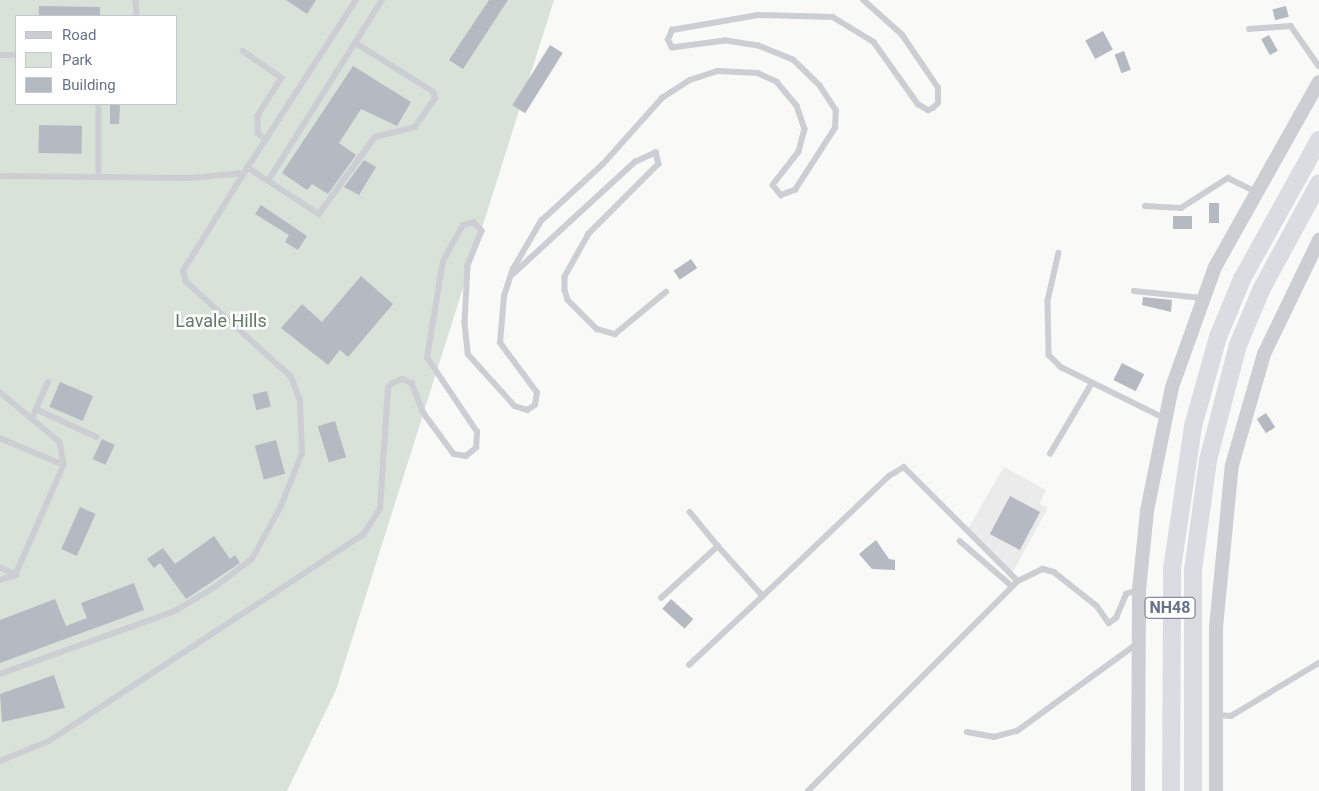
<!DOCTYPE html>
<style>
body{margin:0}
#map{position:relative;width:1319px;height:791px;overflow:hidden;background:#f9faf7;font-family:Roboto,sans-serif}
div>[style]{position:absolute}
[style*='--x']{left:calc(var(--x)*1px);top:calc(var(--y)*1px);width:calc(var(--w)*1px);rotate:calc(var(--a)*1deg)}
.built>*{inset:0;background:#eaebea}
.green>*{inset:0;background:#d9e2d8}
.building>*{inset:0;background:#b4b9c2;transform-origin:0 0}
.service>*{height:5.5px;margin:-2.75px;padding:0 2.75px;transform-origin:2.75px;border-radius:2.75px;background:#cdced3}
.tertiary>*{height:14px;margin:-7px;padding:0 7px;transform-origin:7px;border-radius:7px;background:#cdced3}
.trunk>*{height:18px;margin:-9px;padding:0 9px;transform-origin:9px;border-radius:9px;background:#dadce2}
span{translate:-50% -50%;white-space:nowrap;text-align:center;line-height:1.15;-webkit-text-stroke:5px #fff;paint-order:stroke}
.shield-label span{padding:1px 4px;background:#fff;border:1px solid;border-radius:4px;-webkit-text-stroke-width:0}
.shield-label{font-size:16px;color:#67718b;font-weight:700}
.park-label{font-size:18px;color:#627b64}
.legend{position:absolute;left:15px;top:15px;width:162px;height:90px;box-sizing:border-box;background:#fff;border:1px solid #c2c6d1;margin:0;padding:6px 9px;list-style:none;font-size:15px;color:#67718b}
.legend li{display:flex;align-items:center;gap:10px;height:25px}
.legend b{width:25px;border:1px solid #c2c6d1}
</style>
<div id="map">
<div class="built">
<i style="clip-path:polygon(1004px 467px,1046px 490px,1040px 504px,1048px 508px,1011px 575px,966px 532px)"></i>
</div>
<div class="green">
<i style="clip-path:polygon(evenodd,0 0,554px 0,336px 690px,287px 791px,0 791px,0 0,16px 16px,176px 16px,176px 104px,16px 104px,16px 16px)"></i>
</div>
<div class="building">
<i style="clip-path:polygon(286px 0,316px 0,307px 14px)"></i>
<i style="clip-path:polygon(489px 0,508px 0,463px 69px,449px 60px)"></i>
<i style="left:39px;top:6px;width:61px;height:10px;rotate:1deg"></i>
<i style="left:1286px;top:6px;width:11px;height:14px;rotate:75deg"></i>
<i style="left:1103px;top:31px;width:21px;height:20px;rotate:62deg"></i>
<i style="left:1269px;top:35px;width:18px;height:9px;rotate:61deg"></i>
<i style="left:550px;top:45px;width:15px;height:71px;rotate:32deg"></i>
<i style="left:1124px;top:51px;width:20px;height:10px;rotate:70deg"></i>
<i style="clip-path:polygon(353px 66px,411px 102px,397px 126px,361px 109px,339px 143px,356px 155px,328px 194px,312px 184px,307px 190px,282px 173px)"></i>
<i style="clip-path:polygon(110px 104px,120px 105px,119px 124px,110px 124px)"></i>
<i style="left:39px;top:125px;width:43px;height:28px;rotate:1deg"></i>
<i style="clip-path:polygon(364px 160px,376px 167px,359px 195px,344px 187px)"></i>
<i style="left:1209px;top:203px;width:10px;height:20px"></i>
<i style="clip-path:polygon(261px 205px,307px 236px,298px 250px,285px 242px,289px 235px,255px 214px)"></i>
<i style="left:1173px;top:216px;width:19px;height:13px"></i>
<i style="left:691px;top:259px;width:11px;height:21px;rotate:56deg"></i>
<i style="clip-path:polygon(361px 276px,393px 304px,348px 357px,340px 350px,328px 365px,281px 328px,302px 304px,322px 322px)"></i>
<i style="clip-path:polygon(1143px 297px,1172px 300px,1171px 312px,1142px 305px)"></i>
<i style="left:1122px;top:363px;width:25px;height:19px;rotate:27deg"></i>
<i style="left:60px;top:382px;width:36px;height:27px;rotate:23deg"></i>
<i style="left:267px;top:391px;width:16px;height:15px;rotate:76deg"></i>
<i style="left:1266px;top:413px;width:17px;height:11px;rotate:57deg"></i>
<i style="left:335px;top:421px;width:38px;height:18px;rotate:73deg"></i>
<i style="left:102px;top:439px;width:14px;height:22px;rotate:25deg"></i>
<i style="left:276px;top:440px;width:35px;height:22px;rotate:75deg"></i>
<i style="left:1010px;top:496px;width:34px;height:43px;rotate:28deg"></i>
<i style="left:80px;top:507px;width:17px;height:46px;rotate:24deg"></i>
<i style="clip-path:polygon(214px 536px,230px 559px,235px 555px,240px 563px,186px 599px,160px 563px,154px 568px,147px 559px,163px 548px,175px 564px)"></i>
<i style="clip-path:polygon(876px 540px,889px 559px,895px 560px,895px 570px,872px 569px,859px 554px)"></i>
<i style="clip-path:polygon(134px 583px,144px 610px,0 663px,0 620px,55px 599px,66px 626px,87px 618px,81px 603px)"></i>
<i style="left:671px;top:599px;width:30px;height:13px;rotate:42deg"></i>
<i style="clip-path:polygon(54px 675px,65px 708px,2px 722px,0 694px)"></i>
</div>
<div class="service">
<i style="--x:136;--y:0;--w:16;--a:86"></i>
<i style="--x:1249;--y:29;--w:42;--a:-4.1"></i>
<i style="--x:1291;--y:26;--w:49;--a:55"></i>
<i style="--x:243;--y:51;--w:47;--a:34.7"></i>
<i style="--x:282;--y:78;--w:45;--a:122.3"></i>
<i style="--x:258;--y:116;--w:17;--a:90"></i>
<i style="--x:258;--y:133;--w:9;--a:41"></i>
<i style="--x:0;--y:55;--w:16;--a:0"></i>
<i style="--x:99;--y:104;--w:72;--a:90"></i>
<i style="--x:247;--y:167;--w:86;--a:33.1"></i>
<i style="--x:319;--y:214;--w:95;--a:-54"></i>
<i style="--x:375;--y:137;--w:41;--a:-14"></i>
<i style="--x:415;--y:127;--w:35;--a:-55"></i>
<i style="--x:435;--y:98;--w:6;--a:-108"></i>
<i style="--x:433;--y:92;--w:92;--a:-147.9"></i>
<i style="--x:0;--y:176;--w:190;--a:0.6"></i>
<i style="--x:190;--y:178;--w:54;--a:-5.3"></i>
<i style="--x:244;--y:173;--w:206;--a:-57.1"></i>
<i style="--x:268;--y:181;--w:214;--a:-57.8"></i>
<i style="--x:1145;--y:206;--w:36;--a:3"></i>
<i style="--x:1181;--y:208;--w:56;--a:-32.6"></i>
<i style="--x:1228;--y:178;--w:30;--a:26"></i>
<i style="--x:1059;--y:253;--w:49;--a:102.9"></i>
<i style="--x:1048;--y:301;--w:54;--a:88.9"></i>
<i style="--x:1049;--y:355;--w:17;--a:45"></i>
<i style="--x:1061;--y:367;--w:115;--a:26.3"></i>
<i style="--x:513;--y:274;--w:166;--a:-42.6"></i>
<i style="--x:635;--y:162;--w:23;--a:-25"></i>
<i style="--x:656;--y:152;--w:12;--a:76"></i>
<i style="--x:659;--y:164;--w:99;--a:135"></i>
<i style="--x:589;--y:234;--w:49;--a:119.2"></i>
<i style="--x:565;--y:277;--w:13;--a:90"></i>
<i style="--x:565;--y:290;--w:10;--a:73"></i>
<i style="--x:568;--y:300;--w:41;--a:45"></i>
<i style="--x:597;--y:329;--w:19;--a:16"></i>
<i style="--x:615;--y:334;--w:66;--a:-39.5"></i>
<i style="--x:1134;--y:291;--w:68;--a:5.9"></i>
<i style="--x:0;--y:392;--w:78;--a:39.8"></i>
<i style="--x:60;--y:442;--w:23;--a:80"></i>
<i style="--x:36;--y:409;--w:67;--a:24.7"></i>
<i style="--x:32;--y:418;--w:39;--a:-66"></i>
<i style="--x:0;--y:438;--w:69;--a:22.9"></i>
<i style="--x:64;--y:465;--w:120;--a:113.6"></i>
<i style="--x:16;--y:575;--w:17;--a:-156"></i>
<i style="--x:1050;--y:454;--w:82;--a:-59.4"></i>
<i style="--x:690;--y:512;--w:44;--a:50.5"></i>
<i style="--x:960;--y:541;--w:69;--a:40.9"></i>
<i style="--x:0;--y:580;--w:17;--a:-17"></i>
<i style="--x:661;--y:598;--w:77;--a:-42.4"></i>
<i style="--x:718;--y:546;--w:67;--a:48"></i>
<i style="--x:763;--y:596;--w:174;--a:-43.6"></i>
<i style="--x:889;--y:476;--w:17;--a:-31"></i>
<i style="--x:904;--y:467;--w:161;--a:45"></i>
<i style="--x:1018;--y:581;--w:28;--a:-26"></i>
<i style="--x:1043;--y:569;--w:11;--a:15"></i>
<i style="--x:1054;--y:572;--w:55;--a:38.3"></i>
<i style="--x:1097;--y:606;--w:21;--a:55"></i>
<i style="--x:1109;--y:623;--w:9;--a:-36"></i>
<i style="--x:1116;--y:618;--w:26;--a:-67"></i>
<i style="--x:1126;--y:594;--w:14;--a:-17"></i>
<i style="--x:689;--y:665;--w:101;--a:-43"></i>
<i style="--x:0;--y:674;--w:186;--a:-19.8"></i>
<i style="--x:175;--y:611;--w:47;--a:-31"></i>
<i style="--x:215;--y:587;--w:46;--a:-37.1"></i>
<i style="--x:252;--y:559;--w:60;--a:-61.3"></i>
<i style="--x:281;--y:506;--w:57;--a:-68.4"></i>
<i style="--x:302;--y:453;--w:52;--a:-92.2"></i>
<i style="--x:300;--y:401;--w:26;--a:-111"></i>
<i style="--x:291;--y:377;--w:142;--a:-137.9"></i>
<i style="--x:186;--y:282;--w:11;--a:-105"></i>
<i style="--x:183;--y:271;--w:115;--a:-58.1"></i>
<i style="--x:1216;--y:715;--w:15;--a:4"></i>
<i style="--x:1231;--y:716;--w:103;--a:-31.1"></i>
<i style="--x:967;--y:732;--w:27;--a:10"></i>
<i style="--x:994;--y:737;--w:24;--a:-15"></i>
<i style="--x:1017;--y:731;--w:150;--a:-36"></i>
<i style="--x:0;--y:761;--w:53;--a:-22.2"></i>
<i style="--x:49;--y:741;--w:376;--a:-33.3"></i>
<i style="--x:363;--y:535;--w:31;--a:-57"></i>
<i style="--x:380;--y:509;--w:122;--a:-86.2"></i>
<i style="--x:388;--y:387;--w:6;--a:-39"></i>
<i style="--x:393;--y:383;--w:10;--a:-24"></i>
<i style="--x:402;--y:379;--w:11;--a:22"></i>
<i style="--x:412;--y:383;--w:31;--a:69"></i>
<i style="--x:423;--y:412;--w:52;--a:53.6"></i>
<i style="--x:454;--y:454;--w:12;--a:9"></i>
<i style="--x:466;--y:456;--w:13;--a:-39"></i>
<i style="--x:476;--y:448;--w:16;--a:-86"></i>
<i style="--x:477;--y:432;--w:89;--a:-124"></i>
<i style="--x:427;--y:358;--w:98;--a:-80.6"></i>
<i style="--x:443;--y:261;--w:41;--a:-60.9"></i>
<i style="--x:463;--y:225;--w:11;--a:-15"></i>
<i style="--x:474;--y:222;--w:12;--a:48"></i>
<i style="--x:482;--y:231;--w:38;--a:112"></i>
<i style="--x:468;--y:266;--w:57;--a:93"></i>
<i style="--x:465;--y:323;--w:31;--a:84"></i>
<i style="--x:468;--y:354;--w:70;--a:47.9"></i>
<i style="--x:515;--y:406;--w:13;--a:18"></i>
<i style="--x:527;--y:410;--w:9;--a:-32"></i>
<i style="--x:535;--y:405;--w:12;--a:-81"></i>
<i style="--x:537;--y:393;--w:62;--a:-126.5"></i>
<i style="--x:500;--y:343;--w:47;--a:-85.1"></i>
<i style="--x:504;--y:296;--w:28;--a:-72"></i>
<i style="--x:513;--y:269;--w:56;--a:-59.7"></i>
<i style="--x:541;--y:221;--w:84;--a:-42.6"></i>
<i style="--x:603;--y:164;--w:89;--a:-48.2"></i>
<i style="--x:662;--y:98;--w:33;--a:-33"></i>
<i style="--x:690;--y:80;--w:29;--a:-18"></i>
<i style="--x:718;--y:71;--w:40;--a:2.9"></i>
<i style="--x:758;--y:73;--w:21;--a:25"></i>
<i style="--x:777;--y:82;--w:31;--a:50"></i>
<i style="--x:797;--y:106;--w:24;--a:71"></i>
<i style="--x:805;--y:129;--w:24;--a:105"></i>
<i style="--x:799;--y:152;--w:42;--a:128.2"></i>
<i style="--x:773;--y:185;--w:13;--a:51"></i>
<i style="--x:781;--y:195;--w:15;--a:-20"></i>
<i style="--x:795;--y:190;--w:74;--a:-57.2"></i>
<i style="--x:835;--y:128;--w:17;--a:-87"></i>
<i style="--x:836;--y:111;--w:30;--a:-123"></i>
<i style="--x:820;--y:86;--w:37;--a:-136"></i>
<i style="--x:793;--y:60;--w:38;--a:-158"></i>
<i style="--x:758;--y:46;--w:33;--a:-171"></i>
<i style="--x:725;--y:41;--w:53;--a:172.5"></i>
<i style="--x:672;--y:48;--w:9;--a:-117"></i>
<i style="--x:668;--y:40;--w:11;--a:-68"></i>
<i style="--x:672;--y:30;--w:87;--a:-9.9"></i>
<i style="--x:758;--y:15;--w:75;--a:1.5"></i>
<i style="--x:833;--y:17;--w:48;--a:31.4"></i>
<i style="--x:874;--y:42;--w:76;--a:54.6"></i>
<i style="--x:918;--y:104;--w:12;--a:31"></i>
<i style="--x:928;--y:110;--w:5;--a:-22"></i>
<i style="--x:933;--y:108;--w:7;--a:-45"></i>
<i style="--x:938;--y:103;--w:15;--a:-90"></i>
<i style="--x:938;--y:88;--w:64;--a:-124.2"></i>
<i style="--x:902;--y:35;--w:52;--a:-138.1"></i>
<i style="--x:808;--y:791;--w:297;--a:-45"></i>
</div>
<div class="tertiary">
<i style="--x:1138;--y:791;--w:201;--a:-89.7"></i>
<i style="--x:1139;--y:590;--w:79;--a:-84.2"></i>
<i style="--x:1147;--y:511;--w:126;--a:-78.6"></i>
<i style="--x:1172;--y:387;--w:127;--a:-70.3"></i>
<i style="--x:1215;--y:267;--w:212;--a:-60.7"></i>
<i style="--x:1216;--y:791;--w:164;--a:-90"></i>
<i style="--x:1216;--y:627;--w:163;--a:-84.4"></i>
<i style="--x:1232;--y:465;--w:116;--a:-73.9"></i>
<i style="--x:1264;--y:354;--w:127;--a:-64.2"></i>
</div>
<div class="trunk">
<i style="--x:1171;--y:791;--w:222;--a:-89.7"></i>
<i style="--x:1172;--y:569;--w:145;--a:-81.6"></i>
<i style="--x:1193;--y:426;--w:92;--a:-74.3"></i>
<i style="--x:1218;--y:337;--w:63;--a:-67.5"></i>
<i style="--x:1242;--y:279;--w:159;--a:-61"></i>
<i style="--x:1193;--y:791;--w:221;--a:-90"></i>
<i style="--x:1193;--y:570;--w:111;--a:-82.2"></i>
<i style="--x:1208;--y:460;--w:119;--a:-75.4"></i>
<i style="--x:1238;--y:345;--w:62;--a:-67.2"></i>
<i style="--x:1262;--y:288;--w:119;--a:-61.5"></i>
</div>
<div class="shield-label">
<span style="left:1170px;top:608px">NH48</span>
</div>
<div class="park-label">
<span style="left:221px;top:321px">Lavale Hills</span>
</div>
<ul class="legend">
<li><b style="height:6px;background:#cdced3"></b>Road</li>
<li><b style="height:14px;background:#d9e2d8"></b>Park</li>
<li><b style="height:14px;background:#b4b9c2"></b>Building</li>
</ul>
</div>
